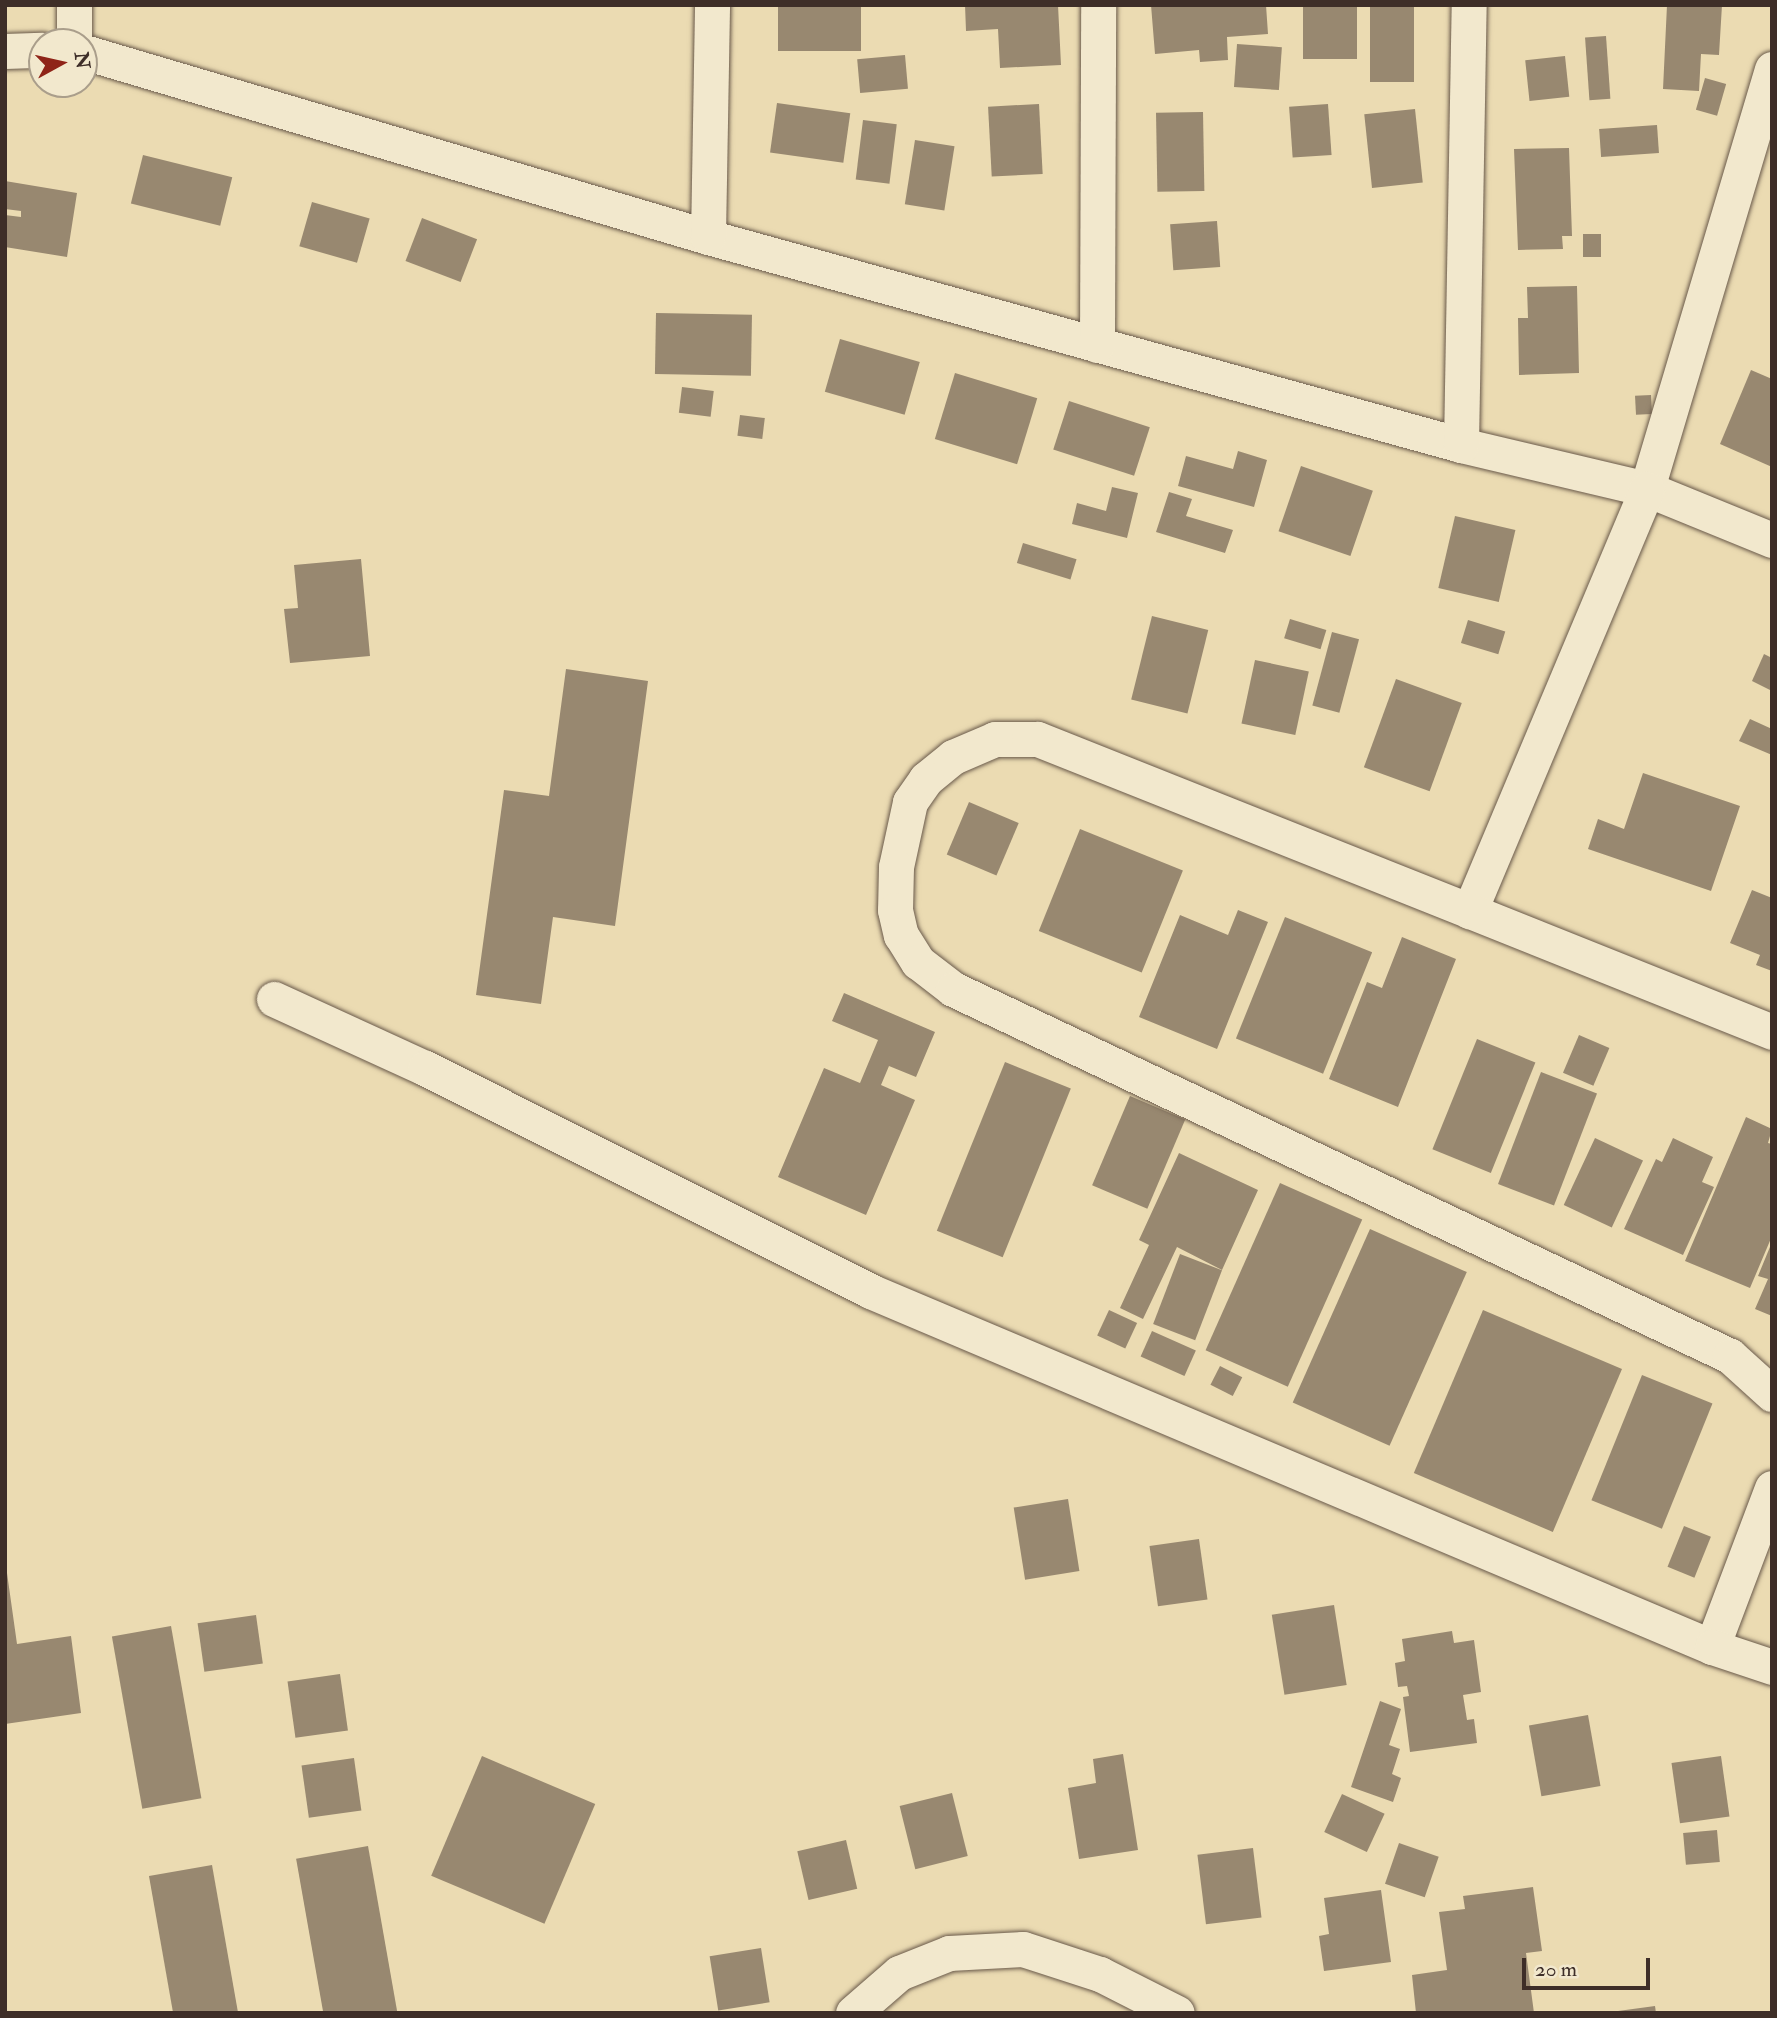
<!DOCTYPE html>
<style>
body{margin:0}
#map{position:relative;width:1777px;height:2018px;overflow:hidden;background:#ebdbb2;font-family:"IM FELL Double Pica",serif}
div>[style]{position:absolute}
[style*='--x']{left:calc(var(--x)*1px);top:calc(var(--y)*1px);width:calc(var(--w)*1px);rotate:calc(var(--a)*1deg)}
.building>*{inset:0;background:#988870;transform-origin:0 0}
.roads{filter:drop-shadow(0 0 2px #69594a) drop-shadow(0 0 2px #69594a)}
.street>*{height:35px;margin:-17.5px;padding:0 17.5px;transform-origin:17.5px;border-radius:17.5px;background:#f2e8cd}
span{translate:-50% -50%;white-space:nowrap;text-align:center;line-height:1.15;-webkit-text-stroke:6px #f2e8cd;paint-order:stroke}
.frame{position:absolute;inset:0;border:7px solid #3e2e28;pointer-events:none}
.north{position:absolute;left:28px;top:28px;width:70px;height:70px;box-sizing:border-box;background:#f2e8cd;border:2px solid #aa9e8b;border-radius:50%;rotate:82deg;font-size:19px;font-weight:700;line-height:28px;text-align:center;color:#3e2e28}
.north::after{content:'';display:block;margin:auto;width:24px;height:32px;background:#8f2418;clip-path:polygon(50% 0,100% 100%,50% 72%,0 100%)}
.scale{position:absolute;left:1522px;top:1958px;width:128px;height:32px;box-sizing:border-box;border:4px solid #3e2e28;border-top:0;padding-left:9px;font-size:21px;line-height:24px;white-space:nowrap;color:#3e2e28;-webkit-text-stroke:5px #f2e8cd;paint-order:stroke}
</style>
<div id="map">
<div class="building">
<i style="left:778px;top:5px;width:83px;height:46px"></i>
<i style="clip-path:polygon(965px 5px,1058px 5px,1061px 65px,1000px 68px,998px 29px,966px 31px)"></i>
<i style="clip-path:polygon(1151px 5px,1266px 5px,1268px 34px,1227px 37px,1228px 60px,1200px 62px,1199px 50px,1155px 54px)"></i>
<i style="left:1303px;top:5px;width:54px;height:54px"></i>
<i style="left:1370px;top:5px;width:44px;height:77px"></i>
<i style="clip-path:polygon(1667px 5px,1722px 5px,1719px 55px,1701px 54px,1699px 91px,1663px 89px)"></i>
<i style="left:1606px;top:36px;width:63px;height:21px;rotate:86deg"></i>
<i style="left:1237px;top:44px;width:45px;height:43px;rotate:4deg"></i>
<i style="left:905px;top:55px;width:34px;height:48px;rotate:85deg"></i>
<i style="left:1565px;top:56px;width:41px;height:40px;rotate:84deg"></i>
<i style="left:1705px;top:78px;width:22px;height:33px;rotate:16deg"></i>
<i style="left:777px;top:103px;width:74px;height:50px;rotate:8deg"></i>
<i style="left:1039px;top:104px;width:70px;height:51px;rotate:87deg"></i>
<i style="left:1328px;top:104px;width:51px;height:39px;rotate:86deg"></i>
<i style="left:1415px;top:109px;width:74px;height:51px;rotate:84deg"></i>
<i style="left:1203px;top:112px;width:79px;height:47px;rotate:89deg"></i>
<i style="left:863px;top:120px;width:34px;height:60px;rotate:7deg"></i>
<i style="left:1657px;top:125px;width:28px;height:58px;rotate:86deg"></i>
<i style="left:915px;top:140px;width:40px;height:65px;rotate:9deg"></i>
<i style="clip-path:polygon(1569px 148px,1572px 236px,1562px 236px,1563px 249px,1518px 250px,1514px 149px)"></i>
<i style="left:143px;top:155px;width:92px;height:50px;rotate:14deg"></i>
<i style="clip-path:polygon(5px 181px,77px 193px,67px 257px,5px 247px,5px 215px,21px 217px,21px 211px,5px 209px)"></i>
<i style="left:312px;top:202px;width:60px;height:46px;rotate:16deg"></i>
<i style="left:422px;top:218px;width:59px;height:46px;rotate:21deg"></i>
<i style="left:1217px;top:221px;width:46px;height:47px;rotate:86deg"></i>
<i style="left:1583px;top:234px;width:18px;height:23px"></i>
<i style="clip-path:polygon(1577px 286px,1579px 373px,1519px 375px,1518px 318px,1528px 318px,1527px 287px)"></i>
<i style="left:656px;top:313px;width:96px;height:61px;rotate:1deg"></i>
<i style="left:840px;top:339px;width:83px;height:55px;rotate:16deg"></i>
<i style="clip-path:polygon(1751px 370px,1772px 379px,1772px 467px,1720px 444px)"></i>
<i style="left:955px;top:373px;width:86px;height:69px;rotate:17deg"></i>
<i style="left:682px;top:387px;width:32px;height:26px;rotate:7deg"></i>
<i style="left:1651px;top:395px;width:19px;height:16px;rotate:87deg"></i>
<i style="left:1069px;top:401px;width:85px;height:51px;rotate:18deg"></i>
<i style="left:740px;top:415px;width:25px;height:21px;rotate:7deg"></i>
<i style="clip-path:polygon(1238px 451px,1267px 460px,1254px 507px,1178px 486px,1186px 456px,1233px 469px)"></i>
<i style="left:1301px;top:466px;width:76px;height:69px;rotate:19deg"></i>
<i style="clip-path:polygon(1112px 487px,1138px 493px,1127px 538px,1072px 524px,1077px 503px,1106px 511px)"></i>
<i style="clip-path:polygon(1169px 492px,1192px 499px,1186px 516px,1233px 530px,1225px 553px,1156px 532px)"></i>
<i style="left:1455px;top:516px;width:62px;height:74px;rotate:13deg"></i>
<i style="left:1023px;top:543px;width:56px;height:21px;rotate:17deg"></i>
<i style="clip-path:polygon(361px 559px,370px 656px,290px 663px,284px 609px,298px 608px,294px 565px)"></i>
<i style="left:1152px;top:616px;width:58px;height:86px;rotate:14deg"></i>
<i style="left:1290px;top:619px;width:38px;height:20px;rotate:17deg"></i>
<i style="left:1468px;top:620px;width:39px;height:24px;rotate:17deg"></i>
<i style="left:1332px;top:632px;width:28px;height:76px;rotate:15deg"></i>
<i style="clip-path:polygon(1764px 654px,1772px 658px,1772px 691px,1752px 681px)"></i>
<i style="left:1255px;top:660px;width:55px;height:65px;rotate:12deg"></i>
<i style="clip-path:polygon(566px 669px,648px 681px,615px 926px,553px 917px,541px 1004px,476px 995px,504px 790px,549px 796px)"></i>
<i style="left:1396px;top:679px;width:70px;height:94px;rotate:20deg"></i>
<i style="clip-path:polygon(1750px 719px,1772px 729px,1772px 755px,1739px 741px)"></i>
<i style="clip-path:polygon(1643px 773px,1740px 806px,1711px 891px,1588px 849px,1598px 819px,1624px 829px)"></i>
<i style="left:969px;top:802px;width:54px;height:57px;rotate:23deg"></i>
<i style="left:1080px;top:829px;width:111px;height:110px;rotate:22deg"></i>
<i style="clip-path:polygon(1752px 890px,1772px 898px,1772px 971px,1756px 965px,1760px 955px,1730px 943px)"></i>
<i style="clip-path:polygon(1238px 910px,1268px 922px,1217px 1049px,1139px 1017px,1180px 915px,1228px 935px)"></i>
<i style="left:1285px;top:917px;width:94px;height:131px;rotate:22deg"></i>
<i style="clip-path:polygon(1402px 937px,1456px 959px,1398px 1107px,1329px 1079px,1367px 982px,1382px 988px)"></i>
<i style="clip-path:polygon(844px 993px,935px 1032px,916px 1077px,889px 1066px,881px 1085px,915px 1100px,866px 1215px,778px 1177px,824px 1068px,860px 1083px,878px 1040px,832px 1021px)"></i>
<i style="left:1579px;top:1035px;width:33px;height:41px;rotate:23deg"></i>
<i style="left:1477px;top:1039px;width:63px;height:119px;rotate:22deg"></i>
<i style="left:1005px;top:1062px;width:71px;height:182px;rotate:22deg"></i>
<i style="left:1541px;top:1072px;width:60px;height:120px;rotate:21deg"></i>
<i style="left:1130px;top:1096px;width:60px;height:97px;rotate:23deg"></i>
<i style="clip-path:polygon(1746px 1117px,1772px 1129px,1768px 1143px,1772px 1144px,1772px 1236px,1750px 1288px,1685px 1261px)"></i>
<i style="left:1595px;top:1138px;width:53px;height:74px;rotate:25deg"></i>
<i style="clip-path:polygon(1673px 1138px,1713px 1157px,1702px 1182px,1714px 1187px,1683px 1255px,1624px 1229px,1656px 1159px,1662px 1162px)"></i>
<i style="clip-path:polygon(1179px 1153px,1258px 1190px,1222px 1270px,1177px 1247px,1143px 1319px,1120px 1308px,1149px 1245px,1139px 1240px)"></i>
<i style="left:1280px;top:1183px;width:90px;height:183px;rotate:24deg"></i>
<i style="left:1370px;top:1229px;width:106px;height:190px;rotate:24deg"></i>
<i style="clip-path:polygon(1772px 1242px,1772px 1316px,1755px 1309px,1768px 1279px,1758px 1276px)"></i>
<i style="left:1180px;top:1254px;width:45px;height:75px;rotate:21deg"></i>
<i style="left:1109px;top:1310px;width:31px;height:28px;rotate:25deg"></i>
<i style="left:1483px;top:1310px;width:151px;height:177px;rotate:23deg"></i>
<i style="left:1152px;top:1331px;width:48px;height:28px;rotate:24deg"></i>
<i style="left:1220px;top:1366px;width:25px;height:21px;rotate:27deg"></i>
<i style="left:1642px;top:1375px;width:76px;height:135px;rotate:22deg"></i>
<i style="left:1068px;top:1499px;width:73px;height:55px;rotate:81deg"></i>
<i style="left:1684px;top:1526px;width:29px;height:44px;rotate:22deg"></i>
<i style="left:1199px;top:1539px;width:61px;height:50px;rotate:82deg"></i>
<i style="clip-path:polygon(7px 1573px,17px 1644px,71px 1636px,81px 1713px,5px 1724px)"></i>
<i style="left:1334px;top:1605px;width:81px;height:63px;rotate:81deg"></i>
<i style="left:256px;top:1615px;width:49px;height:59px;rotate:82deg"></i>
<i style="left:171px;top:1626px;width:175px;height:60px;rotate:80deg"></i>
<i style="clip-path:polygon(1452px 1631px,1454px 1643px,1474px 1640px,1481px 1692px,1463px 1695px,1467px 1720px,1474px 1719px,1477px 1743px,1410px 1752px,1403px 1697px,1409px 1696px,1407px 1686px,1398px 1687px,1395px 1663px,1405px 1661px,1402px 1639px)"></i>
<i style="left:340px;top:1674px;width:57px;height:53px;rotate:82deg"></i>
<i style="clip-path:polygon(1380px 1701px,1401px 1709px,1389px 1745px,1400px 1749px,1392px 1774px,1401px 1778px,1393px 1802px,1351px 1787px)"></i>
<i style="left:1588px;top:1715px;width:72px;height:60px;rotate:80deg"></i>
<i style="clip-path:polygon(1123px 1754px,1138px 1850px,1079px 1859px,1068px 1788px,1096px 1783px,1093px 1759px)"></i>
<i style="left:482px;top:1756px;width:123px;height:130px;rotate:23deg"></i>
<i style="left:1721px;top:1756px;width:61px;height:50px;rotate:82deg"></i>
<i style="left:354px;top:1758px;width:53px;height:53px;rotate:82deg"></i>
<i style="left:952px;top:1793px;width:65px;height:54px;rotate:76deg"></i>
<i style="left:1342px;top:1794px;width:47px;height:42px;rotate:25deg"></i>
<i style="left:1717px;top:1830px;width:32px;height:34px;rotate:85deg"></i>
<i style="left:846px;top:1840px;width:50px;height:50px;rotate:77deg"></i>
<i style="left:1399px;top:1843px;width:42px;height:43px;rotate:19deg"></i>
<i style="left:368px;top:1846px;width:169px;height:73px;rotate:80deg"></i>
<i style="left:1253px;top:1848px;width:70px;height:56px;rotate:83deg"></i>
<i style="left:212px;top:1865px;width:150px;height:64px;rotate:80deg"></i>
<i style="clip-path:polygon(1533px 1887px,1542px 1951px,1526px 1953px,1534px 2013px,1416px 2013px,1412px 1975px,1447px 1970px,1439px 1912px,1465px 1909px,1463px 1896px)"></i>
<i style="clip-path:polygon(1381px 1890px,1391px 1962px,1324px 1971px,1319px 1936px,1329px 1934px,1324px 1898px)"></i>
<i style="left:761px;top:1948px;width:55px;height:52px;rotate:81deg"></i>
<i style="clip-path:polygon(1655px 2006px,1656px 2013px,1618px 2013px,1618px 2011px)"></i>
</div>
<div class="roads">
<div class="street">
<i style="--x:74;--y:5;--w:37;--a:90"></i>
<i style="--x:5;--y:51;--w:37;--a:-2"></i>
<i style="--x:84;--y:52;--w:651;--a:16.51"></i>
<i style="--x:708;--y:237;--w:781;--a:15.44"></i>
<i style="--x:1461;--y:445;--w:191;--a:13.3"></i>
<i style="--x:1647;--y:489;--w:135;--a:22.2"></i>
<i style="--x:1772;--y:69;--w:438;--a:106.6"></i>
<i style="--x:1647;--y:489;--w:458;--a:112.8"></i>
<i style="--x:1470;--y:911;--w:325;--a:21.8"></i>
<i style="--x:708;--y:237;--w:232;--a:-89"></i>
<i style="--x:1097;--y:345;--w:340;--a:-89.8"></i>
<i style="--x:1461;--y:445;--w:440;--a:-89"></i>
<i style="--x:1470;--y:911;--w:466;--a:-158.3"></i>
<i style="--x:1037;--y:739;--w:42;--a:180"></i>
<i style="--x:995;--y:739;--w:46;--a:156.8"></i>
<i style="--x:953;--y:757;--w:35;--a:141"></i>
<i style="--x:926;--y:779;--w:28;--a:125"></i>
<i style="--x:910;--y:802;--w:66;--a:102.2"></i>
<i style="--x:896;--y:867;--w:43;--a:91.3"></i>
<i style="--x:895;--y:910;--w:26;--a:77"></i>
<i style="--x:901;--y:935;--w:32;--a:58"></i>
<i style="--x:918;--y:962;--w:44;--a:37.6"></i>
<i style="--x:953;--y:989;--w:859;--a:25.28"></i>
<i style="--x:1730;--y:1356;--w:57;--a:42.1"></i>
<i style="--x:274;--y:999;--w:166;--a:24.6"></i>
<i style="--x:425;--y:1068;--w:498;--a:26.6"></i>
<i style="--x:870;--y:1291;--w:914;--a:22.92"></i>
<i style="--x:1772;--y:1488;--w:170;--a:110.7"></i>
<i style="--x:1712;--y:1647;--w:63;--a:18.4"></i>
<i style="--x:853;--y:2013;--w:61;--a:-41"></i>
<i style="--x:899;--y:1973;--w:54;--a:-21.8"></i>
<i style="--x:949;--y:1953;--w:74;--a:-3.1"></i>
<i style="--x:1023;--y:1949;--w:81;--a:18"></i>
<i style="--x:1100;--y:1974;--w:86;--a:26.9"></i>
</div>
</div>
<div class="frame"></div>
<div class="north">N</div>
<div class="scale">20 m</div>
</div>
